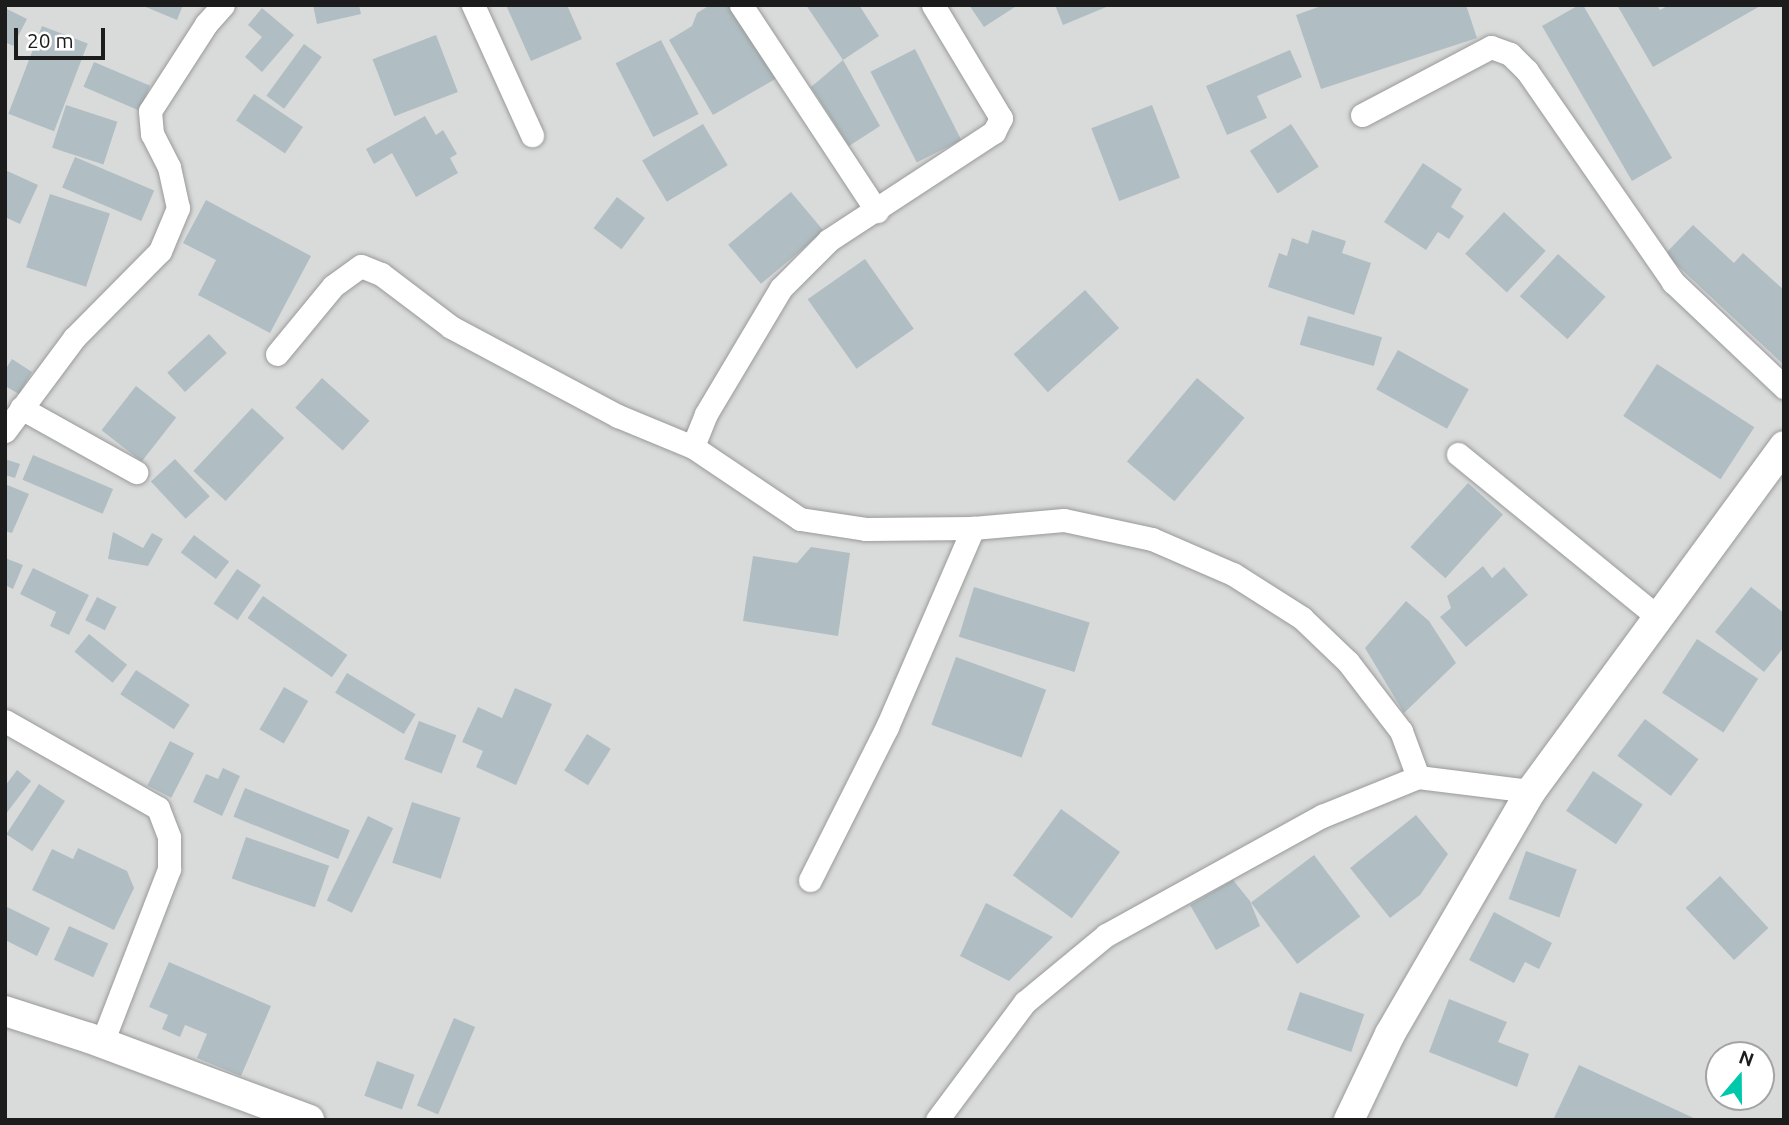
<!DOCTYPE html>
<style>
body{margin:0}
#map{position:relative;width:1789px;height:1125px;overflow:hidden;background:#e1e8ef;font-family:Ubuntu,sans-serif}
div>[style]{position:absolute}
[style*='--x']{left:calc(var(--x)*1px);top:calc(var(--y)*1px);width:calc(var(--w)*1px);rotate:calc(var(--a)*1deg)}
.residential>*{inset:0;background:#d9dbda}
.building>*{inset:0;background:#b0bec3;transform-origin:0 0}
.roads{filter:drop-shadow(0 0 2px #999) drop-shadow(0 0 2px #999)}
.minor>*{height:23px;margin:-11.5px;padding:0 11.5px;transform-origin:11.5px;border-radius:11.5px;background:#fff}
.tertiary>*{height:30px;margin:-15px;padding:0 15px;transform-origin:15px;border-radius:15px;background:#fff}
span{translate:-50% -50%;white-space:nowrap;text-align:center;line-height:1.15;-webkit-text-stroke:7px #fff;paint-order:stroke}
.frame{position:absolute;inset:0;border:7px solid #1c1c1c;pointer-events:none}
.north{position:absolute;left:1705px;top:1041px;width:70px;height:70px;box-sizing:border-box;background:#fff;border:2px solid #a4a4a4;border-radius:50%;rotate:20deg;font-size:19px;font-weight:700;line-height:28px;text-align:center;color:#1c1c1c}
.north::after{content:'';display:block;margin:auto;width:24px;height:32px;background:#00c9ab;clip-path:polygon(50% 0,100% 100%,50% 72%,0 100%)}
.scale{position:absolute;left:14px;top:28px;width:91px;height:32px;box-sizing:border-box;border:4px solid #1c1c1c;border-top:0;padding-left:9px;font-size:21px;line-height:24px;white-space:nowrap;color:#1c1c1c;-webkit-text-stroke:5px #fff;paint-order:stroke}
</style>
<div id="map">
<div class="residential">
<i style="clip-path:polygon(evenodd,5px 5px,1784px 5px,1784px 1120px,5px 1120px,5px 5px,1719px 1055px,1761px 1055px,1761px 1097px,1719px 1097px,1719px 1055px)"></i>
</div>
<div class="building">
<i style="clip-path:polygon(141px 5px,183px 5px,177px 20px)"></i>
<i style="clip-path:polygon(313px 5px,359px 5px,361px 14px,317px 24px)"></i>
<i style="clip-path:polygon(506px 5px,567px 5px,582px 39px,531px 61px)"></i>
<i style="clip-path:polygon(710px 5px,734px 5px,777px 78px,713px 115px,669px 40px,692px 26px,697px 13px)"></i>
<i style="clip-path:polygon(806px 5px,859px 5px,879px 36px,843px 60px)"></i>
<i style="clip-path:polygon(969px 5px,1018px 5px,984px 27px)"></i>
<i style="clip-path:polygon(1055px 5px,1111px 5px,1063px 25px)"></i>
<i style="clip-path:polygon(1324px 5px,1466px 5px,1477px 38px,1321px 89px,1296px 15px)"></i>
<i style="clip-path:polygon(1579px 5px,1583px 5px,1672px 158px,1632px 181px,1542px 26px)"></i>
<i style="clip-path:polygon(1617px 5px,1657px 5px,1660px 10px,1669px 5px,1762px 5px,1653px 67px)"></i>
<i style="clip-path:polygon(5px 8px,27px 19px,13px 46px,5px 42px)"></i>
<i style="clip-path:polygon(262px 8px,294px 35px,262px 72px,245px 57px,262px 37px,248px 25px)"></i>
<i style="left:42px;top:26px;width:49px;height:94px;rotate:21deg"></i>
<i style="left:436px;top:35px;width:61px;height:68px;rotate:69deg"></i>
<i style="left:661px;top:40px;width:83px;height:51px;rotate:63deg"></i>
<i style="left:304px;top:44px;width:22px;height:64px;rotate:36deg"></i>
<i style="left:915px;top:49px;width:102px;height:50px;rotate:63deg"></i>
<i style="clip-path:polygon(1290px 50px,1302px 77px,1257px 96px,1267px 118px,1227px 135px,1206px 86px)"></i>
<i style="clip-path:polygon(843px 60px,880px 126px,849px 146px,811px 87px)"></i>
<i style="left:94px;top:62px;width:61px;height:27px;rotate:23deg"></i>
<i style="left:254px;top:94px;width:59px;height:32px;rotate:34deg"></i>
<i style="left:66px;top:105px;width:54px;height:45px;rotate:18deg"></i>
<i style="left:1152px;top:105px;width:78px;height:65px;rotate:69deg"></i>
<i style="clip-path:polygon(425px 116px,436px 135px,443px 130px,457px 154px,450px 158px,458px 173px,416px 197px,392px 153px,374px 164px,366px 149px)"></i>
<i style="left:703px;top:124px;width:48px;height:71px;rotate:59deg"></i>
<i style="left:1291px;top:124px;width:51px;height:49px;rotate:57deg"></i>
<i style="left:75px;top:157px;width:86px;height:33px;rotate:23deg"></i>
<i style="clip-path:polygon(1423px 163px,1462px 189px,1451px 207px,1464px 216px,1449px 239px,1438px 232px,1426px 250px,1384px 222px)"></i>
<i style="clip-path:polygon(5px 170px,38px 185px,20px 224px,5px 217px)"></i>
<i style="left:791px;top:192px;width:51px;height:82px;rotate:50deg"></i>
<i style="left:50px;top:194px;width:63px;height:77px;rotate:18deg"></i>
<i style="left:617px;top:197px;width:35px;height:39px;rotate:37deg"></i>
<i style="clip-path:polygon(206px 200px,311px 256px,270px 333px,198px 295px,216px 260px,183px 243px)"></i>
<i style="left:1504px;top:212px;width:57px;height:57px;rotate:43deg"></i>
<i style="clip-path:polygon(1693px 225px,1734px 263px,1743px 253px,1784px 290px,1784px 365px,1665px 254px)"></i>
<i style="clip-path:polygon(1312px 230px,1346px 241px,1342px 253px,1371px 263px,1354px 315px,1268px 287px,1279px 253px,1287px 256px,1292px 238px,1308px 244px)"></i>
<i style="left:1558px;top:254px;width:64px;height:57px;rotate:42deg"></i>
<i style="left:865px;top:259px;width:85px;height:70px;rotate:55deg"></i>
<i style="left:1085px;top:290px;width:51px;height:96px;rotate:48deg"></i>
<i style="left:1308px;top:316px;width:77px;height:30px;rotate:16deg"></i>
<i style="left:209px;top:334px;width:26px;height:57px;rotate:47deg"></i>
<i style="left:1398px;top:350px;width:81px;height:45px;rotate:29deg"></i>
<i style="clip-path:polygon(12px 359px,32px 372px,19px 394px,5px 386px,5px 370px)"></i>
<i style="left:1657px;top:364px;width:116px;height:62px;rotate:33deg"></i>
<i style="left:322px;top:378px;width:64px;height:40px;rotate:42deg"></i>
<i style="left:1197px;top:378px;width:62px;height:109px;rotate:40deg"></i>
<i style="left:136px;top:386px;width:51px;height:56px;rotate:38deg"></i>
<i style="left:252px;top:408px;width:44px;height:86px;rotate:43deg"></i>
<i style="left:33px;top:455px;width:87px;height:27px;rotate:23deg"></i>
<i style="clip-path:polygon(5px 459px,20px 464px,15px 478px,5px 475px)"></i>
<i style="left:175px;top:459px;width:51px;height:33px;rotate:47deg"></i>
<i style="left:1468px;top:483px;width:47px;height:86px;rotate:42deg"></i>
<i style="clip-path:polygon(5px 484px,29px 494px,12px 533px,5px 531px)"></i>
<i style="clip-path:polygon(113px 532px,143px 548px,152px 533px,163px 539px,148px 566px,108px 559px)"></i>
<i style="left:194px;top:535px;width:44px;height:22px;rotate:37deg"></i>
<i style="clip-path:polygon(811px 547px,850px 553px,838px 636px,743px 621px,753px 556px,797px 563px)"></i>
<i style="clip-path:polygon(5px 558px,23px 565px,13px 589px,5px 585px)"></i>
<i style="clip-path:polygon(1483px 566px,1492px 578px,1504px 567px,1528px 595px,1466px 647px,1440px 617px,1451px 608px,1447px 596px)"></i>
<i style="clip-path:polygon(33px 568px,89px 595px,69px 635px,50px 626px,56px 612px,20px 594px)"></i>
<i style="left:237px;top:569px;width:29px;height:42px;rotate:34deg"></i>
<i style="left:974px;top:587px;width:121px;height:52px;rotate:17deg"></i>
<i style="clip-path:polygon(1751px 587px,1784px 613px,1784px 647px,1764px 672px,1715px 632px)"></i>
<i style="left:263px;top:596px;width:103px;height:27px;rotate:35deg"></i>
<i style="left:97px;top:597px;width:22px;height:26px;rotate:27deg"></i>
<i style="clip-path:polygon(1406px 601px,1429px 621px,1456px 663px,1404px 713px,1365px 648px)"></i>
<i style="left:89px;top:634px;width:49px;height:23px;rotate:39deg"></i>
<i style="left:1697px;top:639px;width:73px;height:64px;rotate:33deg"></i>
<i style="left:956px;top:657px;width:96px;height:72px;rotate:20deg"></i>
<i style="left:136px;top:670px;width:64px;height:29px;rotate:33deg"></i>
<i style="left:347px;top:673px;width:80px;height:23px;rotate:31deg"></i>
<i style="left:284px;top:687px;width:28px;height:49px;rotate:30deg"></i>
<i style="clip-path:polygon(515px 688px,552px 704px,516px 785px,476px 767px,483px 751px,462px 742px,478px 707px,502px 718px)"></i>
<i style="left:1645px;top:719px;width:67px;height:46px;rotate:37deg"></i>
<i style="left:419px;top:721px;width:40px;height:41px;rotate:21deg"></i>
<i style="left:587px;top:734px;width:28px;height:43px;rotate:32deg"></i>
<i style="left:170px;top:741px;width:27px;height:50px;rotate:27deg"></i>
<i style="clip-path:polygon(223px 768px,240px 776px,222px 816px,193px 802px,206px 774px,218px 779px)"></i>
<i style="clip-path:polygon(17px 770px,31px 781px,5px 815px,5px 786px)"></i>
<i style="left:1593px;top:771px;width:60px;height:48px;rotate:34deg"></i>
<i style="left:39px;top:784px;width:31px;height:60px;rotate:33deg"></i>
<i style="left:245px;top:788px;width:113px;height:31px;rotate:22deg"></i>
<i style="left:412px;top:802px;width:51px;height:64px;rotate:18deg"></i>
<i style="left:1061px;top:809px;width:73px;height:82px;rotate:36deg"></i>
<i style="clip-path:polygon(1416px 815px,1448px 854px,1420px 895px,1390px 918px,1350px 868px)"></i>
<i style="left:368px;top:816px;width:28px;height:94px;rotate:26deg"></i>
<i style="left:246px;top:837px;width:88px;height:44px;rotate:19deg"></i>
<i style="clip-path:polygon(78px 848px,127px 871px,134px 888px,114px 930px,32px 890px,52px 849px,73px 859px)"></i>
<i style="left:1526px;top:851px;width:54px;height:51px;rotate:20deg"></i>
<i style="left:1314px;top:855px;width:77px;height:79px;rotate:53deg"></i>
<i style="left:1720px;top:876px;width:71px;height:47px;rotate:47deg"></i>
<i style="clip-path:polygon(1233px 880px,1250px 901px,1260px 926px,1216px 950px,1190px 905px)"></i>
<i style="clip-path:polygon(986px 903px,1053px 937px,1009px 981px,960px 956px)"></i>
<i style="clip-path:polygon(5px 906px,50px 928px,37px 956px,5px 940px)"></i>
<i style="clip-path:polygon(1494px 912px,1552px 943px,1539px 969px,1525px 962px,1514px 983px,1469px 960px)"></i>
<i style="left:69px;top:926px;width:43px;height:37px;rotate:24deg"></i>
<i style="clip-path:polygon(169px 962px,271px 1006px,241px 1076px,197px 1058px,207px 1034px,185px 1025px,180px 1037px,162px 1029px,168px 1015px,149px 1007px)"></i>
<i style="left:1300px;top:992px;width:68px;height:40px;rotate:19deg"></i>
<i style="clip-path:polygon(1449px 999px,1507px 1022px,1498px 1042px,1529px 1054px,1517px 1087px,1429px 1052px)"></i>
<i style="left:454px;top:1018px;width:23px;height:95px;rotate:23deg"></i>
<i style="left:377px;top:1061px;width:40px;height:37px;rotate:20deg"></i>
<i style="clip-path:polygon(1579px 1065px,1698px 1120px,1553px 1120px)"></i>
</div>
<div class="roads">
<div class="minor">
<i style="--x:473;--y:5;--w:143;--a:65.6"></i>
<i style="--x:741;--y:5;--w:247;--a:56.6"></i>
<i style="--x:933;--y:5;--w:132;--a:59"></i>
<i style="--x:1001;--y:118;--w:16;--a:117"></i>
<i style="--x:994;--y:132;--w:197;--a:146.8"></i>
<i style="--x:829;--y:240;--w:68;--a:135"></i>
<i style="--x:781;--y:288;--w:147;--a:120.8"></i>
<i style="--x:706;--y:414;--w:35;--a:112"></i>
<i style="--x:693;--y:447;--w:129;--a:33.9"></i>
<i style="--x:800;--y:519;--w:66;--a:8.7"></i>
<i style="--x:865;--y:529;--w:108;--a:-0.5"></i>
<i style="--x:973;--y:528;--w:91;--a:-5"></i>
<i style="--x:1064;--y:520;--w:90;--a:12.2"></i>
<i style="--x:1152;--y:539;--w:88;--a:23.4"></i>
<i style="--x:1233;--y:574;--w:82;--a:32.5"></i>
<i style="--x:1302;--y:618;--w:64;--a:43.7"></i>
<i style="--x:1348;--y:662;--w:87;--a:52.5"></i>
<i style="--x:1401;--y:731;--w:49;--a:69.7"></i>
<i style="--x:1362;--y:115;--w:146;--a:-27.8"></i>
<i style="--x:1491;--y:47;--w:20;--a:20"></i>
<i style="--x:1510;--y:54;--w:24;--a:45"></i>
<i style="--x:1527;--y:71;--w:257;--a:55.3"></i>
<i style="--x:1673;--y:282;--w:153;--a:43.4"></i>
<i style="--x:277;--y:354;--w:88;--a:-50.5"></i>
<i style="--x:333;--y:286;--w:34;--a:-36"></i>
<i style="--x:361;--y:266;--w:22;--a:22"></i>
<i style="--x:381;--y:274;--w:88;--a:37.1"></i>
<i style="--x:451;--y:327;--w:189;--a:28.1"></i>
<i style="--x:618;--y:416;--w:81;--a:22.5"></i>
<i style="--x:21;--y:408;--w:132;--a:29.1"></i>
<i style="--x:5;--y:431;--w:116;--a:-53.4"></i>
<i style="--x:74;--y:338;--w:122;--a:-45.3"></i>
<i style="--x:160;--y:251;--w:47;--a:-67.3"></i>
<i style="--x:178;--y:208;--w:42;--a:-102.4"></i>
<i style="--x:169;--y:167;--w:37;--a:-117"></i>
<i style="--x:152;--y:134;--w:23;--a:-95"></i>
<i style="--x:150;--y:111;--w:103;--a:-57.2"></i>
<i style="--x:206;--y:24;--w:25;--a:-48"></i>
<i style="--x:1458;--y:454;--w:258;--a:39.2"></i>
<i style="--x:5;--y:721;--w:176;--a:29.6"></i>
<i style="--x:158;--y:808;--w:31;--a:69"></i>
<i style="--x:169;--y:837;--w:32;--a:90"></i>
<i style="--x:169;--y:869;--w:186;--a:111.1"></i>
<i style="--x:810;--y:880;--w:171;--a:-63.3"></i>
<i style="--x:887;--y:727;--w:217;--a:-66.6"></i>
<i style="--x:937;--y:1120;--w:147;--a:-53.3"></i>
<i style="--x:1025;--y:1002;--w:105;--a:-39.6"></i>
<i style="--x:1106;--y:935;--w:247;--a:-28.9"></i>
<i style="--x:1322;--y:816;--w:104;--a:-22.1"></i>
<i style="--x:1418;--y:777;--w:114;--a:7.1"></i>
</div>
<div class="tertiary">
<i style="--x:5;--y:1011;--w:88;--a:17.8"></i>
<i style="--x:89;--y:1038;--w:235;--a:20.4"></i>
<i style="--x:1349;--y:1120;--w:95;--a:-64.5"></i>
<i style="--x:1390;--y:1034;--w:281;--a:-59.9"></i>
<i style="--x:1531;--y:791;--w:428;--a:-53.7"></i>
</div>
</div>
<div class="frame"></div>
<div class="north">N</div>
<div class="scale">20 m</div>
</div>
